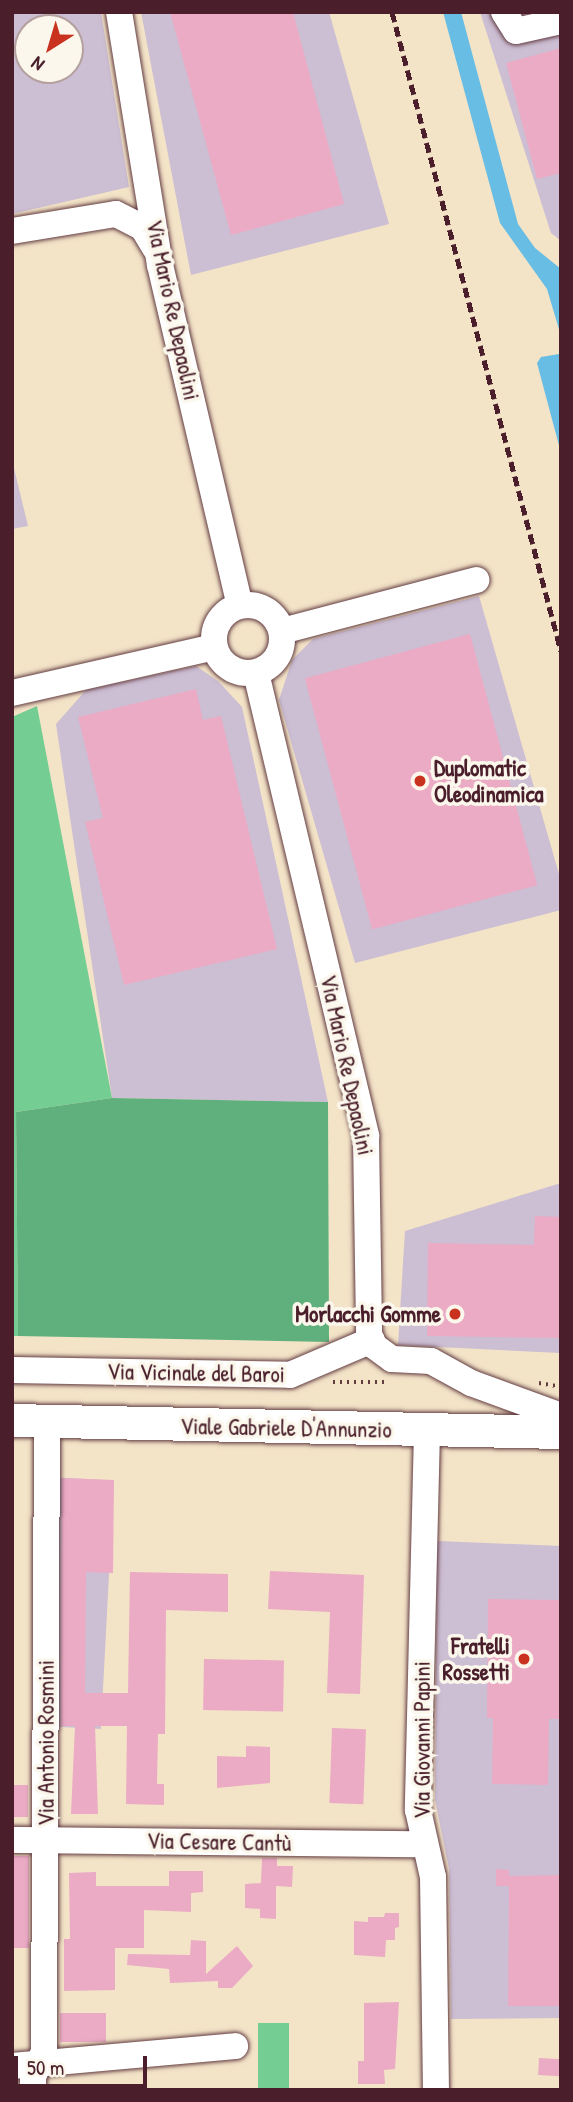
<!DOCTYPE html>
<meta charset="utf-8">
<style>
body{margin:0}
#map{position:relative;width:573px;height:2102px;overflow:hidden;background:#f3e3c7;font-family:"Patrick Hand",sans-serif}
div>[style]{position:absolute}
[style*='--x']{left:calc(var(--x)*1px);top:calc(var(--y)*1px);width:calc(var(--w)*1px);rotate:calc(var(--a)*1deg)}
.industrial>*{inset:0;background:#ccbed3;transform-origin:0 0}
.green>*{inset:0;background:#74cd93;transform-origin:0 0}
.forest>*{inset:0;background:#5fb07d}
.water>*{inset:0;background:#68bde4}
.building>*{inset:0;background:#ebabc5;transform-origin:0 0}
.path>*{height:3.5px;margin-top:-1.75px;transform-origin:0;background:repeating-linear-gradient(90deg,#633c42 0 2px,transparent 0 7px)}
.roads{filter:drop-shadow(0 0 2px #633c42) drop-shadow(0 0 2px #633c42)}
.minor>*{height:26px;margin:-13px;padding:0 13px;transform-origin:13px;border-radius:13px;background:#fff}
.minor>.ring{margin:-13px;padding:0;box-sizing:content-box;background:none;border:26px solid #fff;border-radius:50%}
.major>*{height:33px;margin:-16.5px;padding:0 16.5px;transform-origin:16.5px;border-radius:16.5px;background:#fff}
.rail>*{height:5px;margin-top:-2.5px;transform-origin:0;background:repeating-linear-gradient(90deg,#4a1f2b 0 10px,transparent 0 15px)}
.dots>*{width:19px;height:19px;translate:-50% -50%;box-sizing:border-box;border:4px solid #fbf7ec;border-radius:50%}
span{translate:-50% -50%;white-space:nowrap;text-align:center;line-height:1.15;-webkit-text-stroke:7px #fbf7ec;paint-order:stroke}
.street-label{font-size:23px;color:#4a1f2b}
.poi-label{font-size:23px;color:#4a1f2b;font-weight:700}
.left{translate:0 -50%;text-align:left}
.right{translate:-100% -50%;text-align:right}
.frame{position:absolute;inset:0;border:14px solid #4a1f2b;pointer-events:none}
.north{position:absolute;left:14px;top:14px;width:70px;height:70px;box-sizing:border-box;background:#fbf7ec;border:2px solid #b4a19f;border-radius:50%;rotate:217deg;font-size:19px;font-weight:700;line-height:28px;text-align:center;color:#4a1f2b}
.north::after{content:'';display:block;margin:auto;width:24px;height:32px;background:#c8321e;clip-path:polygon(50% 0,100% 100%,50% 72%,0 100%)}
.scale{position:absolute;left:14px;top:2056px;width:133px;height:32px;box-sizing:border-box;border:4px solid #4a1f2b;border-top:0;padding-left:9px;font-size:21px;line-height:24px;white-space:nowrap;color:#4a1f2b;-webkit-text-stroke:5px #fbf7ec;paint-order:stroke}
</style>
<div id="map">
<div class="industrial">
<i style="clip-path:polygon(evenodd,12px 12px,101px 12px,129px 187px,12px 214px,12px 12px,70px 28px,70px 70px,28px 70px,28px 28px,70px 28px)"></i>
<i style="clip-path:polygon(141px 12px,329px 12px,389px 224px,191px 275px)"></i>
<i style="clip-path:polygon(480px 12px,561px 12px,561px 241px,551px 233px)"></i>
<i style="clip-path:polygon(12px 460px,28px 526px,12px 529px)"></i>
<i style="clip-path:polygon(479px 596px,561px 881px,561px 910px,355px 963px,279px 700px,292px 660px,313px 639px)"></i>
<i style="clip-path:polygon(196px 666px,218px 681px,242px 707px,328px 1102px,112px 1098px,56px 724px,86px 690px)"></i>
<i style="clip-path:polygon(561px 1183px,561px 1353px,398px 1345px,405px 1231px)"></i>
<i style="left:49px;top:1477px;width:65px;height:249px;rotate:3deg"></i>
<i style="clip-path:polygon(437px 1541px,561px 1546px,561px 2018px,451px 2019px,449px 1869px,435px 1800px)"></i>
</div>
<div class="green">
<i style="clip-path:polygon(37px 706px,112px 1098px,16px 1112px,18px 1336px,12px 1336px,12px 717px)"></i>
<i style="left:258px;top:2023px;width:31px;height:65px"></i>
</div>
<div class="forest">
<i style="clip-path:polygon(112px 1098px,328px 1102px,329px 1342px,18px 1336px,16px 1112px)"></i>
</div>
<div class="water">
<i style="clip-path:polygon(443px 12px,461px 12px,518px 224px,535px 248px,561px 269px,561px 336px,547px 289px,500px 223px)"></i>
<i style="clip-path:polygon(561px 338px,561px 453px,537px 363px,541px 357px,559px 354px)"></i>
</div>
<div class="building">
<i style="clip-path:polygon(170px 12px,293px 12px,344px 204px,231px 235px)"></i>
<i style="clip-path:polygon(561px 48px,561px 173px,537px 179px,506px 63px)"></i>
<i style="left:470px;top:634px;width:260px;height:171px;rotate:75deg"></i>
<i style="clip-path:polygon(196px 689px,203px 720px,221px 716px,277px 949px,124px 985px,85px 822px,103px 818px,78px 717px)"></i>
<i style="clip-path:polygon(535px 1216px,561px 1217px,561px 1338px,427px 1336px,428px 1243px,534px 1245px)"></i>
<i style="clip-path:polygon(62px 1478px,114px 1480px,113px 1573px,86px 1572px,85px 1693px,128px 1693px,130px 1572px,228px 1574px,228px 1612px,166px 1610px,165px 1734px,158px 1734px,157px 1784px,164px 1784px,164px 1805px,126px 1804px,127px 1726px,95px 1726px,98px 1814px,71px 1814px,75px 1726px,61px 1726px)"></i>
<i style="clip-path:polygon(270px 1571px,364px 1575px,360px 1694px,327px 1693px,330px 1612px,268px 1609px)"></i>
<i style="clip-path:polygon(488px 1599px,561px 1600px,561px 1719px,549px 1719px,548px 1785px,492px 1784px,493px 1718px,487px 1718px)"></i>
<i style="left:204px;top:1659px;width:80px;height:51px;rotate:1deg"></i>
<i style="left:332px;top:1728px;width:34px;height:75px;rotate:2deg"></i>
<i style="clip-path:polygon(246px 1746px,270px 1747px,270px 1783px,217px 1788px,217px 1756px,246px 1757px)"></i>
<i style="left:12px;top:1785px;width:16px;height:32px"></i>
<i style="left:12px;top:1856px;width:17px;height:92px"></i>
<i style="clip-path:polygon(262px 1858px,277px 1858px,277px 1866px,293px 1866px,292px 1887px,276px 1886px,276px 1919px,260px 1918px,260px 1909px,245px 1908px,245px 1884px,261px 1883px)"></i>
<i style="clip-path:polygon(496px 1869px,509px 1870px,509px 1876px,561px 1875px,561px 2006px,508px 2006px,509px 1886px,496px 1886px)"></i>
<i style="clip-path:polygon(169px 1871px,203px 1871px,203px 1892px,191px 1893px,191px 1912px,144px 1910px,144px 1948px,115px 1948px,115px 1990px,64px 1991px,64px 1939px,70px 1939px,69px 1873px,96px 1872px,96px 1886px,169px 1886px)"></i>
<i style="clip-path:polygon(385px 1913px,399px 1913px,399px 1927px,395px 1928px,395px 1940px,386px 1940px,385px 1957px,354px 1955px,354px 1921px,368px 1922px,368px 1917px,384px 1917px)"></i>
<i style="clip-path:polygon(191px 1940px,206px 1941px,206px 1974px,237px 1946px,253px 1966px,232px 1988px,218px 1988px,218px 1981px,170px 1983px,169px 1969px,127px 1965px,128px 1954px,190px 1955px)"></i>
<i style="clip-path:polygon(399px 2002px,395px 2069px,384px 2070px,385px 2084px,358px 2084px,358px 2061px,364px 2061px,364px 2003px)"></i>
<i style="left:106px;top:2013px;width:29px;height:46px;rotate:90deg"></i>
<i style="left:539px;top:2058px;width:22px;height:17px;rotate:3deg"></i>
</div>
<div class="path">
<i style="--x:333;--y:1382;--w:55;--a:0"></i>
<i style="--x:539;--y:1383;--w:22;--a:10"></i>
</div>
<div class="roads">
<div class="minor">
<i style="--x:119;--y:12;--w:256;--a:80.8"></i>
<i style="--x:160;--y:265;--w:349;--a:76.8"></i>
<i style="--x:504;--y:12;--w:22;--a:58"></i>
<i style="--x:516;--y:31;--w:46;--a:-12.5"></i>
<i style="--x:12;--y:231;--w:105;--a:-9.3"></i>
<i style="--x:116;--y:214;--w:30;--a:27"></i>
<i style="--x:143;--y:228;--w:23;--a:59"></i>
<i class="ring" style="left:214px;top:605px;width:42px;height:42px"></i>
<i style="--x:282;--y:631;--w:201;--a:-14.7"></i>
<i style="--x:256;--y:673;--w:476;--a:76.6"></i>
<i style="--x:366;--y:1136;--w:200;--a:89.1"></i>
<i style="--x:369;--y:1336;--w:11;--a:63"></i>
<i style="--x:374;--y:1346;--w:22;--a:36"></i>
<i style="--x:392;--y:1359;--w:39;--a:3"></i>
<i style="--x:431;--y:1361;--w:46;--a:28.8"></i>
<i style="--x:471;--y:1383;--w:96;--a:20.1"></i>
<i style="--x:12;--y:693;--w:207;--a:-12.8"></i>
<i style="--x:12;--y:1370;--w:278;--a:1"></i>
<i style="--x:290;--y:1375;--w:89;--a:-23.1"></i>
<i style="--x:427;--y:1431;--w:379;--a:91.4"></i>
<i style="--x:418;--y:1810;--w:69;--a:77.4"></i>
<i style="--x:433;--y:1877;--w:213;--a:89.2"></i>
<i style="--x:12;--y:1840;--w:413;--a:0.6"></i>
<i style="--x:12;--y:2066;--w:224;--a:-5.1"></i>
<i style="--x:33;--y:2090;--w:13;--a:-90"></i>
<i style="--x:33;--y:2077;--w:28;--a:-67"></i>
<i style="--x:44;--y:2051;--w:629;--a:-89.73"></i>
</div>
<div class="major">
<i style="--x:12;--y:1420;--w:549;--a:1.25"></i>
</div>
</div>
<div class="rail">
<i style="--x:392;--y:12;--w:661;--a:75.19"></i>
</div>
<div class="dots">
<i style="left:420px;top:781px;background:#c8321e"></i>
<i style="left:455px;top:1314px;background:#c8321e"></i>
<i style="left:524px;top:1659px;background:#c8321e"></i>
</div>
<div class="street-label">
<span style="left:173px;top:310px;rotate:78deg">Via Mario Re Depaolini</span>
<span style="left:347px;top:1065px;rotate:78deg">Via Mario Re Depaolini</span>
<span style="left:196px;top:1373px;rotate:1deg">Via Vicinale del Baroi</span>
<span style="left:286px;top:1428px;rotate:1deg">Viale Gabriele D'Annunzio</span>
<span style="left:422px;top:1740px;rotate:-90deg">Via Giovanni Papini</span>
<span style="left:46px;top:1743px;rotate:-90deg">Via Antonio Rosmini</span>
<span style="left:219px;top:1842px;rotate:1deg">Via Cesare Cantù</span>
</div>
<div class="poi-label">
<span class="left" style="left:434px;top:781px">Duplomatic<br>Oleodinamica</span>
<span class="right" style="left:441px;top:1314px">Morlacchi Gomme</span>
<span class="right" style="left:510px;top:1659px">Fratelli<br>Rossetti</span>
</div>
<div class="frame"></div>
<div class="north">N</div>
<div class="scale">50 m</div>
</div>
